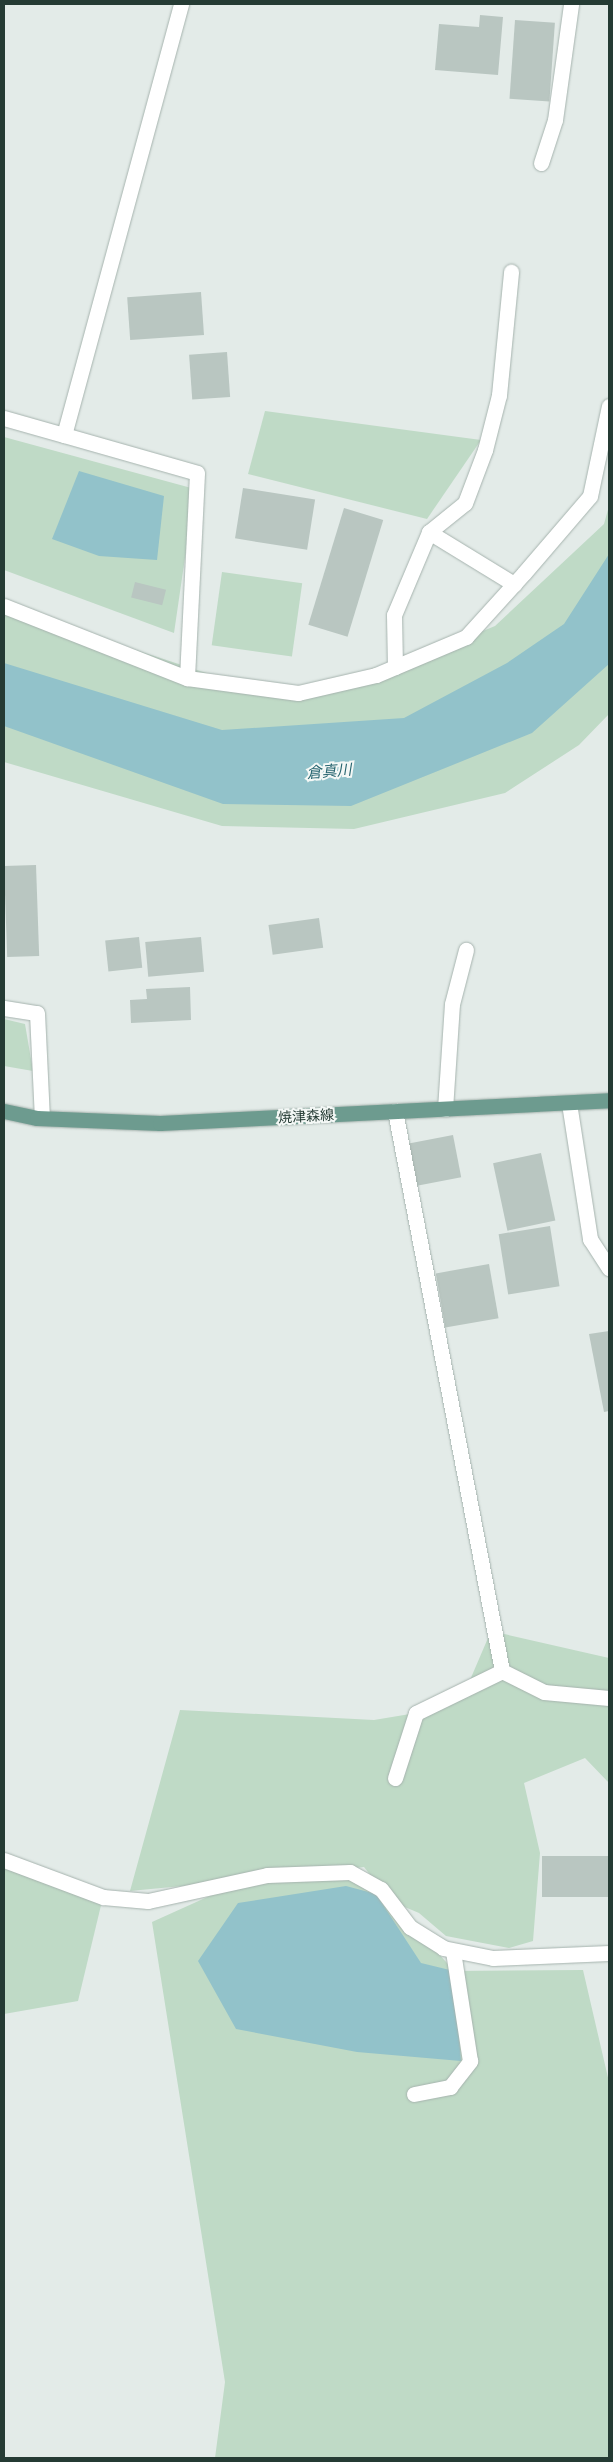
<!DOCTYPE html>
<meta charset="utf-8">
<style>
body{margin:0}
#map{position:relative;width:613px;height:2462px;overflow:hidden;background:#e3ebe8;font-family:Manrope,"Noto Sans JP",sans-serif}
div>[style]{position:absolute}
[style*='--x']{left:calc(var(--x)*1px);top:calc(var(--y)*1px);width:calc(var(--w)*1px);rotate:calc(var(--a)*1deg)}
.green>*{inset:0;background:#bfdac6;transform-origin:0 0}
.water>*{inset:0;background:#92c2ca}
.building>*{inset:0;background:#b9c6c1;transform-origin:0 0}
.roads{filter:drop-shadow(0 0 1px #a6b3ae) drop-shadow(0 0 1px #a6b3ae)}
.lane>*{height:15px;margin:-7.5px;padding:0 7.5px;transform-origin:7.5px;border-radius:7.5px;background:#fff}
.street>*{height:15px;margin:-7.5px;padding:0 7.5px;transform-origin:7.5px;border-radius:7.5px;background:#fff}
.primary>*{height:15px;margin:-7.5px;padding:0 7.5px;transform-origin:7.5px;border-radius:7.5px;background:#6d9b8f}
span{translate:-50% -50%;white-space:nowrap;text-align:center;line-height:1.15;-webkit-text-stroke:4px #f4f8f6;paint-order:stroke}
.street-label{font-size:14px;color:#253b34}
.water-label{font-size:15px;color:#26646f;font-style:italic}
.frame{position:absolute;inset:0;border:5px solid #253b34;pointer-events:none}
</style>
<div id="map">
<div class="green">
<i style="clip-path:polygon(265px 411px,481px 440px,427px 519px,248px 474px)"></i>
<i style="clip-path:polygon(4px 437px,195px 489px,174px 633px,4px 570px)"></i>
<i style="clip-path:polygon(609px 506px,609px 714px,579px 745px,505px 793px,354px 829px,222px 826px,4px 762px,4px 607px,280px 697px,376px 675px,495px 626px,604px 524px)"></i>
<i style="left:222px;top:572px;width:81px;height:74px;rotate:8deg"></i>
<i style="clip-path:polygon(4px 1019px,25px 1024px,33px 1071px,4px 1066px)"></i>
<i style="clip-path:polygon(evenodd,491px 1631px,609px 1658px,609px 1783px,585px 1758px,524px 1783px,540px 1853px,533px 1941px,509px 1948px,446px 1936px,419px 1913px,393px 1902px,454px 1971px,583px 1970px,609px 2082px,609px 2458px,215px 2458px,225px 2382px,152px 1922px,245px 1880px,130px 1891px,180px 1710px,374px 1720px,416px 1713px,470px 1680px,491px 1631px,364px 1867px,383px 1891px,350px 1872px,258px 1878px,364px 1867px)"></i>
<i style="clip-path:polygon(4px 1860px,103px 1897px,78px 2001px,4px 2014px)"></i>
</div>
<div class="water">
<i style="clip-path:polygon(79px 471px,164px 496px,157px 560px,99px 556px,52px 539px)"></i>
<i style="clip-path:polygon(609px 554px,609px 664px,532px 733px,351px 806px,223px 804px,4px 726px,4px 663px,222px 730px,404px 718px,507px 663px,564px 624px)"></i>
<i style="clip-path:polygon(346px 1886px,376px 1894px,421px 1963px,454px 1971px,461px 2061px,357px 2052px,236px 2029px,198px 1961px,238px 1903px)"></i>
</div>
<div class="building">
<i style="clip-path:polygon(480px 15px,503px 17px,498px 75px,435px 70px,439px 24px,479px 27px)"></i>
<i style="left:515px;top:20px;width:40px;height:79px;rotate:4deg"></i>
<i style="left:201px;top:292px;width:43px;height:74px;rotate:86deg"></i>
<i style="left:227px;top:352px;width:45px;height:38px;rotate:86deg"></i>
<i style="left:243px;top:488px;width:73px;height:51px;rotate:9deg"></i>
<i style="left:344px;top:508px;width:41px;height:122px;rotate:17deg"></i>
<i style="left:135px;top:582px;width:32px;height:16px;rotate:14deg"></i>
<i style="left:36px;top:865px;width:91px;height:32px;rotate:88deg"></i>
<i style="left:319px;top:918px;width:30px;height:51px;rotate:82deg"></i>
<i style="left:139px;top:937px;width:31px;height:34px;rotate:84deg"></i>
<i style="left:201px;top:937px;width:35px;height:56px;rotate:85deg"></i>
<i style="clip-path:polygon(190px 987px,191px 1020px,131px 1023px,130px 1000px,147px 999px,146px 989px)"></i>
<i style="left:453px;top:1135px;width:43px;height:49px;rotate:79deg"></i>
<i style="left:541px;top:1153px;width:69px;height:49px;rotate:78deg"></i>
<i style="left:550px;top:1226px;width:61px;height:52px;rotate:81deg"></i>
<i style="left:489px;top:1264px;width:55px;height:54px;rotate:80deg"></i>
<i style="clip-path:polygon(609px 1331px,609px 1411px,604px 1412px,589px 1334px)"></i>
<i style="left:609px;top:1856px;width:41px;height:67px;rotate:90deg"></i>
</div>
<div class="roads">
<div class="lane">
<i style="--x:4;--y:418;--w:62;--a:15.8"></i>
<i style="--x:64;--y:435;--w:447;--a:-74.8"></i>
<i style="--x:64;--y:435;--w:138;--a:15.9"></i>
<i style="--x:197;--y:473;--w:205;--a:92.8"></i>
<i style="--x:429;--y:532;--w:100;--a:31.5"></i>
<i style="--x:4;--y:606;--w:197;--a:21.5"></i>
<i style="--x:187;--y:678;--w:112;--a:7.7"></i>
<i style="--x:298;--y:693;--w:80;--a:-13"></i>
<i style="--x:376;--y:675;--w:98;--a:-22.9"></i>
<i style="--x:466;--y:637;--w:86;--a:-47.8"></i>
<i style="--x:524;--y:573;--w:101;--a:-49.4"></i>
<i style="--x:590;--y:496;--w:92;--a:-78.1"></i>
<i style="--x:395;--y:667;--w:52;--a:-91.1"></i>
<i style="--x:394;--y:615;--w:90;--a:-67.1"></i>
<i style="--x:429;--y:532;--w:46;--a:-38.9"></i>
<i style="--x:465;--y:503;--w:57;--a:-69.3"></i>
<i style="--x:485;--y:450;--w:57;--a:-75.7"></i>
<i style="--x:499;--y:395;--w:124;--a:-84.4"></i>
<i style="--x:395;--y:1111;--w:570;--a:79.18"></i>
<i style="--x:502;--y:1671;--w:47;--a:26.6"></i>
<i style="--x:544;--y:1692;--w:65;--a:5.3"></i>
<i style="--x:395;--y:1778;--w:68;--a:-72.1"></i>
<i style="--x:416;--y:1713;--w:96;--a:-26"></i>
<i style="--x:414;--y:2094;--w:37;--a:-11"></i>
<i style="--x:450;--y:2087;--w:33;--a:-52"></i>
<i style="--x:470;--y:2061;--w:111;--a:-98.8"></i>
</div>
<div class="street">
<i style="--x:541;--y:163;--w:45;--a:-72"></i>
<i style="--x:555;--y:120;--w:117;--a:-82.1"></i>
<i style="--x:4;--y:1008;--w:33;--a:9"></i>
<i style="--x:37;--y:1013;--w:105;--a:87.3"></i>
<i style="--x:569;--y:1103;--w:138;--a:81.2"></i>
<i style="--x:590;--y:1239;--w:35;--a:57"></i>
<i style="--x:445;--y:1109;--w:105;--a:-86.2"></i>
<i style="--x:452;--y:1004;--w:56;--a:-75.5"></i>
<i style="--x:4;--y:1860;--w:106;--a:20.5"></i>
<i style="--x:103;--y:1897;--w:45;--a:5.1"></i>
<i style="--x:148;--y:1901;--w:122;--a:-12.3"></i>
<i style="--x:267;--y:1875;--w:83;--a:-2.1"></i>
<i style="--x:350;--y:1872;--w:35;--a:29"></i>
<i style="--x:381;--y:1889;--w:48;--a:52.7"></i>
<i style="--x:410;--y:1927;--w:39;--a:32"></i>
<i style="--x:443;--y:1948;--w:51;--a:11.3"></i>
<i style="--x:493;--y:1958;--w:116;--a:-2.5"></i>
</div>
<div class="primary">
<i style="--x:4;--y:1111;--w:34;--a:12"></i>
<i style="--x:37;--y:1118;--w:123;--a:2.3"></i>
<i style="--x:160;--y:1123;--w:450;--a:-2.9"></i>
</div>
</div>
<div class="street-label">
<span style="left:306px;top:1116px;rotate:-3deg">焼津森線</span>
</div>
<div class="water-label">
<span style="left:329px;top:771px;rotate:-5deg">倉真川</span>
</div>
<div class="frame"></div>
</div>
